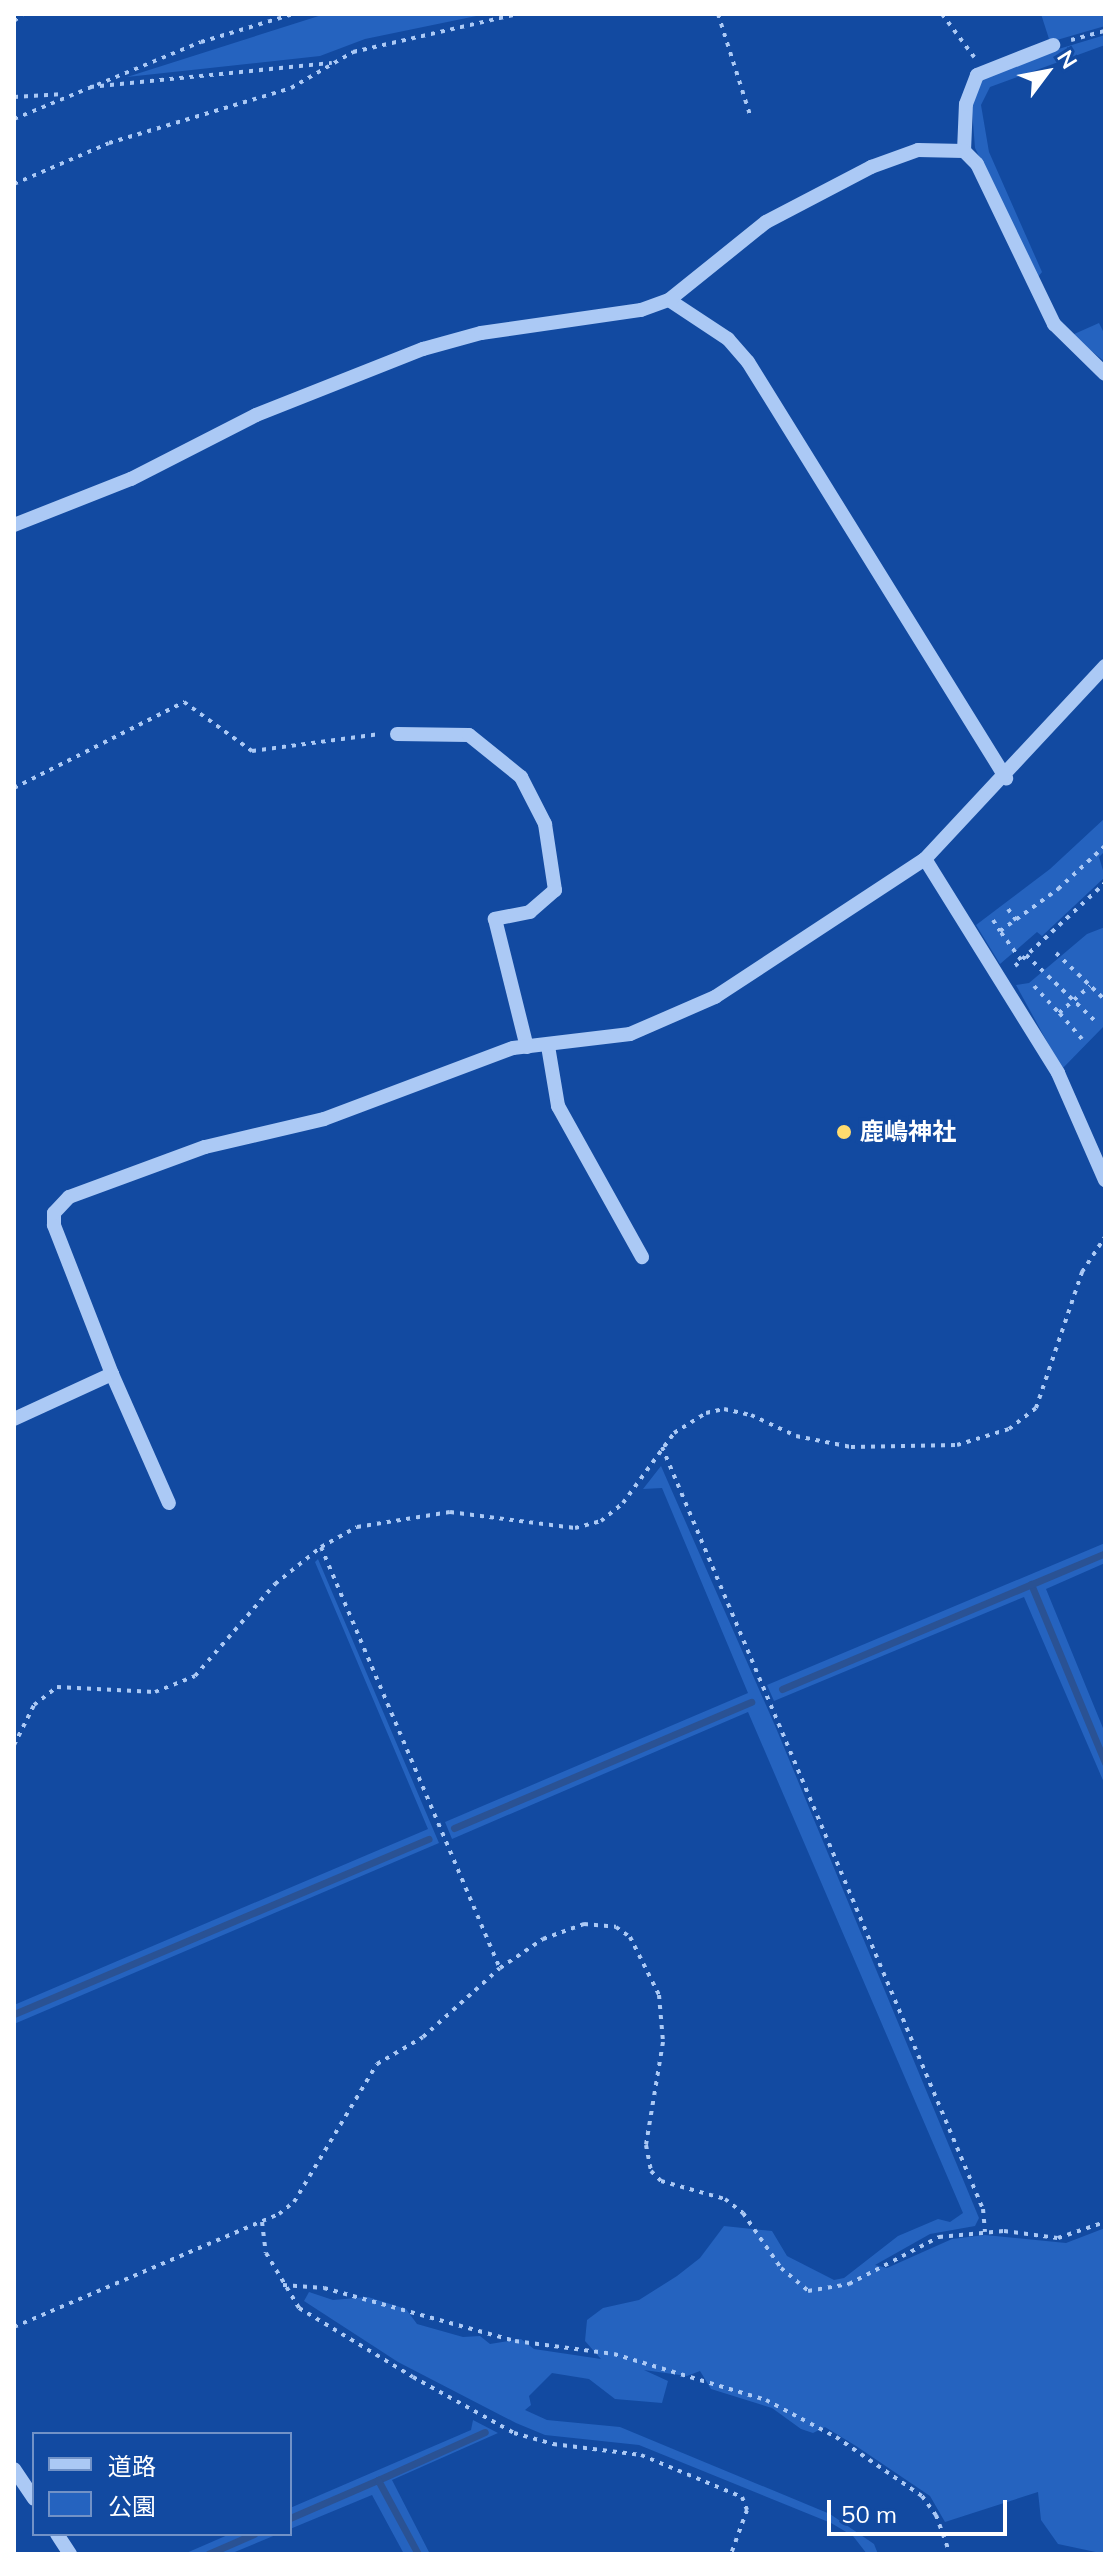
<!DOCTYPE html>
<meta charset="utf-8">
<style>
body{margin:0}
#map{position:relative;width:1119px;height:2568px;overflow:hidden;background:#124aa1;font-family:Mulish,"Noto Sans JP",sans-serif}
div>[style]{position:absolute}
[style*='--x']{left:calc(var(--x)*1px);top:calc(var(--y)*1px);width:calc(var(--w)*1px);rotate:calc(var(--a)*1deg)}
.green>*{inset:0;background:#2563bf}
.stream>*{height:7px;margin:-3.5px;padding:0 3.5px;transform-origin:3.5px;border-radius:3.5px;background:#2a5294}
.path>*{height:4px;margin-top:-2px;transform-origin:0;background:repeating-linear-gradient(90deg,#abc9f5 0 4px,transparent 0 10px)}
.minor>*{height:14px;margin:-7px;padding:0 7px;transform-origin:7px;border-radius:7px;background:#abc9f5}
.dots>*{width:22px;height:22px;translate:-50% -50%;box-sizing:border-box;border:4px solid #124aa1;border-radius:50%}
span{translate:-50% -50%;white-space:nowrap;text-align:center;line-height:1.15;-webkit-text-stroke:8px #124aa1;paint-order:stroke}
.poi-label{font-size:24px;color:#fff;font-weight:700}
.left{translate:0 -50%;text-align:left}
.frame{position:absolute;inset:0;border:16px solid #fff;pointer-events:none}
.legend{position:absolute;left:32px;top:2432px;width:260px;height:104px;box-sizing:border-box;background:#124aa1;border:2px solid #7192c7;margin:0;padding:10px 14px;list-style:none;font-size:24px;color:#fff}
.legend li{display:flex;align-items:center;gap:16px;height:40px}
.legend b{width:40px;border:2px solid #7192c7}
.north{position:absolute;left:1007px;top:32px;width:80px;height:80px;-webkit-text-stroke:6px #124aa1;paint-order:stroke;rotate:58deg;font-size:22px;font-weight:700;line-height:32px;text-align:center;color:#fff}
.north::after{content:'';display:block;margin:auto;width:28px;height:36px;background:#fff;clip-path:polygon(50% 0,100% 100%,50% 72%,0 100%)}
.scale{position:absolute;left:827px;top:2500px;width:180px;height:36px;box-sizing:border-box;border:4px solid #fff;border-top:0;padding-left:10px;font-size:24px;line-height:28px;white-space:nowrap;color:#fff;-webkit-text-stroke:6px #124aa1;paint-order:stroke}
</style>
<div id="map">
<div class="green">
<i style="clip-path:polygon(325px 14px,486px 14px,365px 39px,320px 56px,127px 77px)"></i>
<i style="clip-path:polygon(1041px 14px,1105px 14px,1105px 26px,1050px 42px)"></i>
<i style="clip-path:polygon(1105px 35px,1105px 45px,990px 87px,981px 105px,989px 152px,1042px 272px,1038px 277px,975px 148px,972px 110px,977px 84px,984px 76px,1022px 60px)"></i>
<i style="clip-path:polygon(1099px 323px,1105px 335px,1105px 362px,1072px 335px)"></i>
<i style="clip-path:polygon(1105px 818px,1105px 851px,1099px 857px,1105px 877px,1042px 936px,1037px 932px,1000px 964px,976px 925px,1050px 869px)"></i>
<i style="clip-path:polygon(1105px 927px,1105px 1025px,1062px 1069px,1016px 985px,1029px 983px,1087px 934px)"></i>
<i style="clip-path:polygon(661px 1466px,776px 1728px,979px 2218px,975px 2226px,930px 2234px,875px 2265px,887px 2268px,952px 2239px,985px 2235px,1066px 2243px,1105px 2228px,1105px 2554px,1058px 2544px,1041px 2520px,1038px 2492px,945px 2522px,930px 2496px,856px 2446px,825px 2427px,813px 2433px,801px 2429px,772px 2408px,711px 2389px,700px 2371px,687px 2376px,644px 2370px,668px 2381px,662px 2403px,615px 2399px,589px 2379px,552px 2373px,529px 2396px,531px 2405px,525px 2410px,547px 2420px,620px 2427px,830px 2514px,874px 2544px,878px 2554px,867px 2554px,853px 2536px,831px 2523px,639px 2445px,545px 2435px,516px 2423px,398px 2362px,304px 2301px,309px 2292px,333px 2300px,368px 2297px,406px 2309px,417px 2324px,463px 2337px,480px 2336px,490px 2344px,521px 2339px,534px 2349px,601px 2359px,585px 2341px,587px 2320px,603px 2308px,639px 2300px,677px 2276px,700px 2258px,724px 2226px,772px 2231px,787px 2256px,834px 2280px,844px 2278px,898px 2236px,938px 2219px,950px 2222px,963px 2213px,748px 1712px,452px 1839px,445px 1822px,748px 1693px,662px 1488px,643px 1489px)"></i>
<i style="clip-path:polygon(1105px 1543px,1105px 1563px,1046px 1589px,1105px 1733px,1105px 1785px,1024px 1597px,774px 1701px,767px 1685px)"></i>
<i style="clip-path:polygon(318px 1559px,439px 1843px,14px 2024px,14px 2005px,428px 1829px,315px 1562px)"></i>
<i style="clip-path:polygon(473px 2420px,498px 2433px,392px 2480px,430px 2554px,404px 2554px,372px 2495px,290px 2529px,290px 2508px,471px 2430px)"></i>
<i style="clip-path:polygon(230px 2534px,278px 2534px,230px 2554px,184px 2554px)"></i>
</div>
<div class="stream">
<i style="--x:1031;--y:1584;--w:194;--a:67.5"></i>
<i style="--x:782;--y:1689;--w:350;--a:-22.8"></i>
<i style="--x:454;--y:1828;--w:323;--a:-23"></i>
<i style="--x:14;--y:2014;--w:450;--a:-22.9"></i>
<i style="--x:378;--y:2480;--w:117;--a:-24.2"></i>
<i style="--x:290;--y:2518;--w:96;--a:-23.4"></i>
<i style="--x:378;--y:2480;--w:84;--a:61.6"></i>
<i style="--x:208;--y:2554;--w:50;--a:-23.5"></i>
</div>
<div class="path">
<i style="--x:718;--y:14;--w:109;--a:72.4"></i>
<i style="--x:942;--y:14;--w:54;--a:53.3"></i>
<i style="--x:14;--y:21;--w:11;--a:-38"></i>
<i style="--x:1071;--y:40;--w:35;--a:-15"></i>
<i style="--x:90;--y:87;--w:243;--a:-5.7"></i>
<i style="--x:14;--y:97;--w:50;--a:-3.4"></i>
<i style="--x:14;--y:119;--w:202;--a:-22.4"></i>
<i style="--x:201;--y:42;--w:96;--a:-16.9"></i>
<i style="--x:14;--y:184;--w:103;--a:-23.3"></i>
<i style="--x:109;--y:143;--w:190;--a:-16.8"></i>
<i style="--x:291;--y:88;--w:72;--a:-30.1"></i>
<i style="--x:353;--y:52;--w:168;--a:-13"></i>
<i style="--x:14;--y:788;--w:191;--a:-26.8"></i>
<i style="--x:184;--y:702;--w:84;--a:35.8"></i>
<i style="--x:252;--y:751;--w:129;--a:-7.6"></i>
<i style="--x:1008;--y:909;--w:14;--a:54"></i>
<i style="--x:993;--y:920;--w:13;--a:58"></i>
<i style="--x:1056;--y:953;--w:68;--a:43.8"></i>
<i style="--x:1026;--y:955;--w:97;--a:43.7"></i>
<i style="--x:1021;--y:960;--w:36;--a:-126"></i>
<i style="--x:1000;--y:931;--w:72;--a:-35.9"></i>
<i style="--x:1058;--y:889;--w:64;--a:-42.5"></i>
<i style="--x:1015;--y:966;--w:122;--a:-42.7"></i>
<i style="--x:1034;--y:986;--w:37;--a:47"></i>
<i style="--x:1082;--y:1039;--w:35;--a:-131"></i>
<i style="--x:1059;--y:1013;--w:41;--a:-41.1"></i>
<i style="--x:662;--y:1447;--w:827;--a:67.16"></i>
<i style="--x:983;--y:2209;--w:23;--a:85"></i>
<i style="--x:321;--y:1547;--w:457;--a:67"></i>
<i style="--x:14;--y:1745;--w:45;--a:-63.4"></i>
<i style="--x:34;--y:1705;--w:29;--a:-38"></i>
<i style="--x:57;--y:1687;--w:98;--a:2.9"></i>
<i style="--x:155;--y:1692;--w:43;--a:-21.8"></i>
<i style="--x:195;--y:1676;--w:122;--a:-49"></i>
<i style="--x:275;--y:1584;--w:59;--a:-38.8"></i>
<i style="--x:321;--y:1547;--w:41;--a:-29.1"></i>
<i style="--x:357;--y:1527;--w:94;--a:-9.2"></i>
<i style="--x:450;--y:1512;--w:126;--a:7.3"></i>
<i style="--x:575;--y:1528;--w:27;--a:-15"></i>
<i style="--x:601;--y:1521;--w:28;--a:-39"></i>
<i style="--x:623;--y:1503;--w:87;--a:-53.9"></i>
<i style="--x:674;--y:1433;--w:38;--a:-32"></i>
<i style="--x:706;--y:1413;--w:18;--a:-13"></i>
<i style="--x:724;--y:1409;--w:28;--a:13"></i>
<i style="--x:751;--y:1415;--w:50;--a:25"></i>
<i style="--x:796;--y:1436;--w:56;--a:11.3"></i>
<i style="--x:851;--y:1447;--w:106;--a:-1.1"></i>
<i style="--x:957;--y:1445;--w:54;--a:-17.1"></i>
<i style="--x:1009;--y:1429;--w:34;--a:-38"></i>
<i style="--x:1036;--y:1408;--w:144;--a:-71.3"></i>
<i style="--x:1082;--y:1272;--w:42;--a:-56.7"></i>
<i style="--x:262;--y:2222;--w:31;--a:83"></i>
<i style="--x:266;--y:2253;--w:64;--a:59"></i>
<i style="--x:299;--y:2308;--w:133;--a:31.2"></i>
<i style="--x:413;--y:2377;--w:115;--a:29"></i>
<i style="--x:514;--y:2433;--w:41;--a:15.8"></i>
<i style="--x:553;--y:2444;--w:89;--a:7.1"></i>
<i style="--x:641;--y:2455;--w:109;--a:22.6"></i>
<i style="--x:742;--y:2497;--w:14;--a:69"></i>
<i style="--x:747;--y:2510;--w:47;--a:110"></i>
<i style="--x:283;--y:2285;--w:41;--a:4.2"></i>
<i style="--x:324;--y:2288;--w:198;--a:15.5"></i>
<i style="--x:515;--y:2341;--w:100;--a:7.5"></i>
<i style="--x:614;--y:2354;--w:159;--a:16.8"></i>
<i style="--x:766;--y:2400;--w:79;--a:27.9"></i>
<i style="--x:836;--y:2437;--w:104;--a:34.5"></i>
<i style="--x:922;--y:2496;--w:24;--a:54"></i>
<i style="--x:936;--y:2515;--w:41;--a:70.3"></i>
<i style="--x:14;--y:2327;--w:288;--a:-23.1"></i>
<i style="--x:279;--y:2214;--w:19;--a:-39"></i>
<i style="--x:294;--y:2202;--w:161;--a:-59"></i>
<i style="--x:377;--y:2064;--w:53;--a:-30.4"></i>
<i style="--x:423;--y:2037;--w:103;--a:-41.9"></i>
<i style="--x:500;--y:1968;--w:52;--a:-34"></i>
<i style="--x:543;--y:1939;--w:44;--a:-20.1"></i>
<i style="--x:584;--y:1924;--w:32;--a:5"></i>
<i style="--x:616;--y:1927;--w:17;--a:36"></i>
<i style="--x:630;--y:1937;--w:65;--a:63.4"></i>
<i style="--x:659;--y:1995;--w:47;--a:85.1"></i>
<i style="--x:663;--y:2042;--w:104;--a:99.4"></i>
<i style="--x:646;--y:2145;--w:26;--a:79"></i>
<i style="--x:651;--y:2171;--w:14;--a:45"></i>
<i style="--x:661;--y:2181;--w:66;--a:15.7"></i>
<i style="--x:725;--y:2199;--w:23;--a:38"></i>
<i style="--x:743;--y:2213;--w:67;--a:55.4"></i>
<i style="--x:781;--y:2268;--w:35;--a:40"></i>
<i style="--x:808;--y:2291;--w:42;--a:-9.7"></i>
<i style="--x:849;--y:2284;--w:102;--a:-27.6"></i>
<i style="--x:939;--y:2237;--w:65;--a:-5.3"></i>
<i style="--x:1004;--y:2231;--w:54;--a:7.4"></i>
<i style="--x:1058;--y:2238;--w:50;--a:-18.8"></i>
</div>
<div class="minor">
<i style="--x:964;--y:151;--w:47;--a:-87.6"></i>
<i style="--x:966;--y:104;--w:31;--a:-69"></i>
<i style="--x:977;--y:75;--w:82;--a:-21.5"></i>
<i style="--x:669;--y:300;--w:71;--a:33.5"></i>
<i style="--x:728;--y:339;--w:30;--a:49"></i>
<i style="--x:748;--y:362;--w:490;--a:58.2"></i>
<i style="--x:14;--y:525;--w:126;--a:-21.5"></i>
<i style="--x:131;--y:479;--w:140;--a:-27.1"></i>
<i style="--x:256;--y:415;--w:180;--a:-21.6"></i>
<i style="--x:423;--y:349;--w:60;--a:-15.4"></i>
<i style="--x:481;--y:333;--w:162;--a:-8.2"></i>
<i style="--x:641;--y:310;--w:30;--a:-20"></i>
<i style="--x:669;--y:300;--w:124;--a:-38.8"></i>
<i style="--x:766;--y:222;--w:119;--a:-27.6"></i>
<i style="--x:871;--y:167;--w:50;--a:-19.9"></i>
<i style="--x:918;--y:150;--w:46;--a:1.2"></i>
<i style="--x:964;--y:151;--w:18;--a:45"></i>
<i style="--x:977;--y:164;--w:178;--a:64.3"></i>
<i style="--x:1054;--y:324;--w:71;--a:44.4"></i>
<i style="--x:397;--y:734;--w:72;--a:0.8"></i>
<i style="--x:469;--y:735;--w:67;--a:38.9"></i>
<i style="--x:521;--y:777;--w:53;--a:62.9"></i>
<i style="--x:545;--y:824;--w:67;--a:81.4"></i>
<i style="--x:555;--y:890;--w:33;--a:139"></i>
<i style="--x:530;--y:912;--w:36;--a:169"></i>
<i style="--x:495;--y:919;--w:132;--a:76"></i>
<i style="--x:925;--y:859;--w:252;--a:58.1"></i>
<i style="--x:1058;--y:1073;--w:117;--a:66.3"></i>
<i style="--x:548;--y:1046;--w:61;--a:80.5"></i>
<i style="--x:558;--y:1106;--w:173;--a:60.9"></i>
<i style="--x:112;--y:1374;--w:141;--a:66.2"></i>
<i style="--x:14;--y:1419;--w:108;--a:-24.7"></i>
<i style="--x:112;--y:1374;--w:160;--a:-111.3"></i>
<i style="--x:54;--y:1225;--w:12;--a:-90"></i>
<i style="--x:54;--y:1213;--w:22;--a:-47"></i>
<i style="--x:69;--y:1197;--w:145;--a:-20.2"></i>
<i style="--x:205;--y:1147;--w:122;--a:-13.2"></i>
<i style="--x:324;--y:1119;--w:202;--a:-20.6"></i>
<i style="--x:513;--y:1048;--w:118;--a:-6.8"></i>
<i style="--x:630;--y:1034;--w:93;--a:-23.5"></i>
<i style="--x:715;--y:997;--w:251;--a:-33.3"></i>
<i style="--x:925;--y:859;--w:264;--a:-47"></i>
<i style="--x:14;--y:2469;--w:36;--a:56"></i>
<i style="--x:57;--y:2534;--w:24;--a:57"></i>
</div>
<div class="dots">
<i style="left:844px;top:1132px;background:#ffdc6f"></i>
</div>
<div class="poi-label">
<span class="left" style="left:860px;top:1132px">鹿嶋神社</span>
</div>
<div class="frame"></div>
<ul class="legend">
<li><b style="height:10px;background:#abc9f5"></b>道路</li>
<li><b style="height:22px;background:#2563bf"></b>公園</li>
</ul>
<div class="north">N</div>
<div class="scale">50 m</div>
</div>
